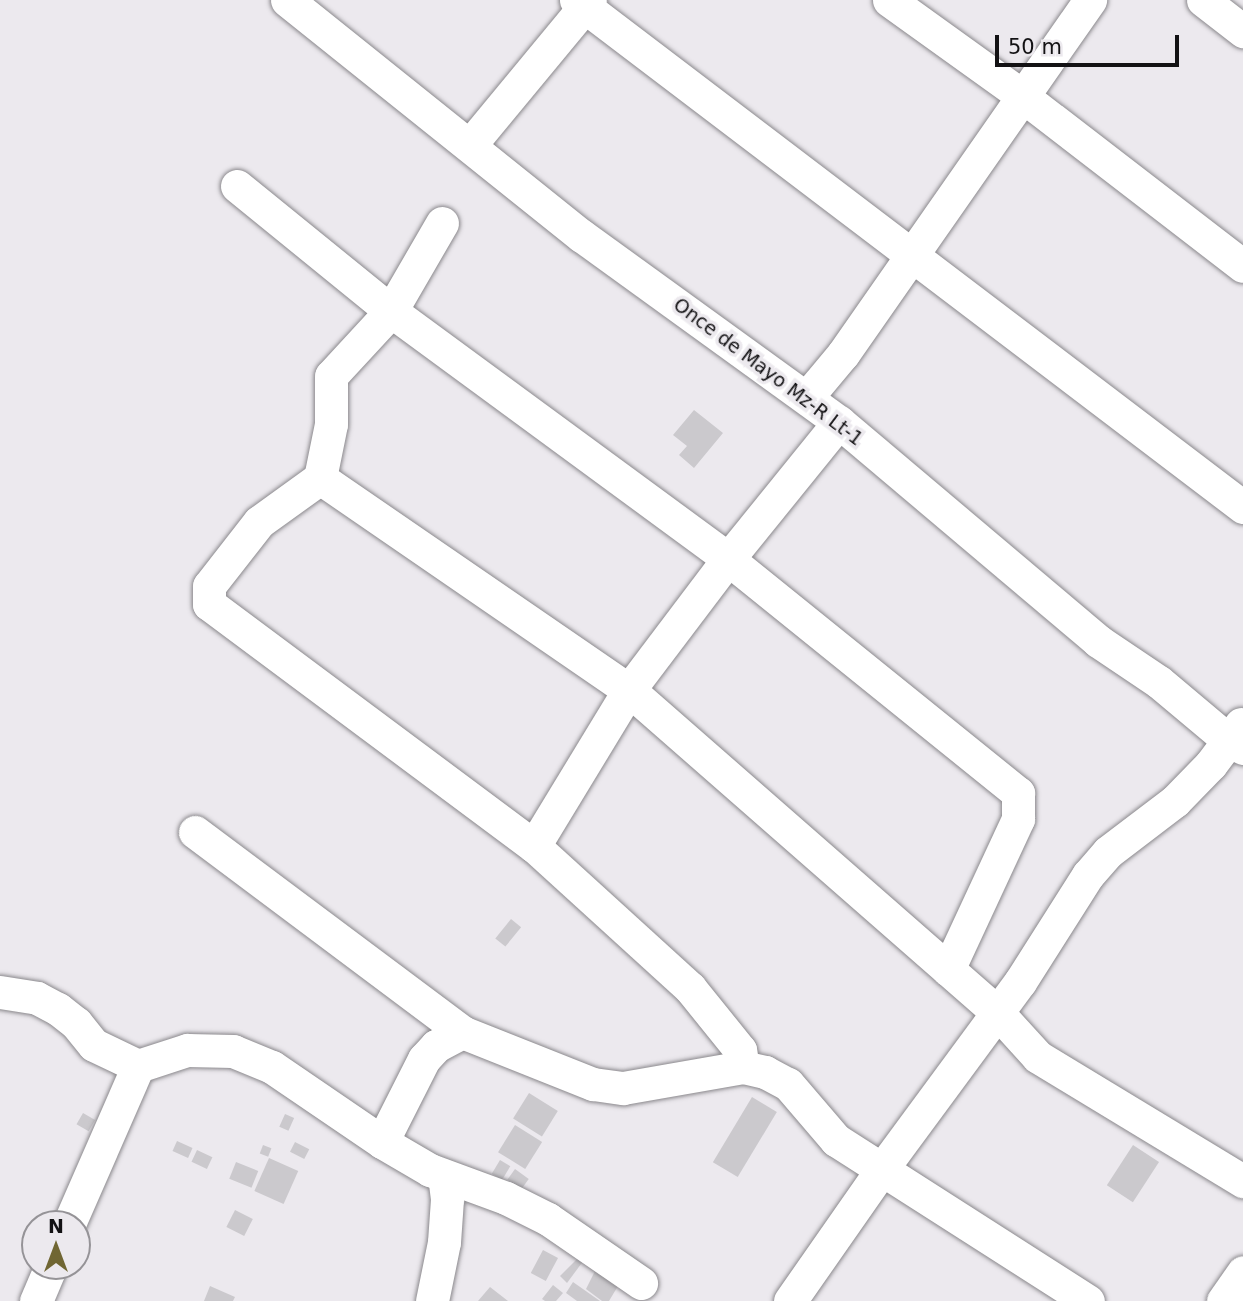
<!DOCTYPE html>
<style>
body{margin:0}
#map{position:relative;width:1243px;height:1301px;overflow:hidden;background:#ece9ee;font-family:"DejaVu Sans",sans-serif}
div>[style]{position:absolute}
[style*='--x']{left:calc(var(--x)*1px);top:calc(var(--y)*1px);width:calc(var(--w)*1px);rotate:calc(var(--a)*1deg)}
.building>*{inset:0;background:#cbc9cd;transform-origin:0 0}
.roads{filter:drop-shadow(0 0 2px #8a888c) drop-shadow(0 0 2px #8a888c)}
.minor>*{height:33px;margin:-16.5px;padding:0 16.5px;transform-origin:16.5px;border-radius:16.5px;background:#fff}
span{translate:-50% -50%;white-space:nowrap;text-align:center;line-height:1.15;-webkit-text-stroke:7px #ece9ee;paint-order:stroke}
.street-label{font-size:19px;color:#131214}
.north{position:absolute;left:21px;top:1210px;width:70px;height:70px;box-sizing:border-box;background:#ece9ee;border:2px solid #959397;border-radius:50%;rotate:0deg;font-size:19px;font-weight:700;line-height:28px;text-align:center;color:#131214}
.north::after{content:'';display:block;margin:auto;width:24px;height:32px;background:#706633;clip-path:polygon(50% 0,100% 100%,50% 72%,0 100%)}
.scale{position:absolute;left:995px;top:35px;width:184px;height:32px;box-sizing:border-box;border:4px solid #131214;border-top:0;padding-left:9px;font-size:21px;line-height:24px;white-space:nowrap;color:#131214;-webkit-text-stroke:5px #ece9ee;paint-order:stroke}
</style>
<div id="map">
<div class="building">
<i style="clip-path:polygon(694px 410px,723px 433px,694px 468px,679px 455px,687px 446px,673px 435px)"></i>
<i style="left:511px;top:919px;width:13px;height:25px;rotate:39deg"></i>
<i style="left:529px;top:1093px;width:34px;height:30px;rotate:32deg"></i>
<i style="left:752px;top:1097px;width:29px;height:76px;rotate:31deg"></i>
<i style="left:83px;top:1113px;width:14px;height:13px;rotate:30deg"></i>
<i style="left:285px;top:1114px;width:10px;height:14px;rotate:24deg"></i>
<i style="left:515px;top:1125px;width:32px;height:32px;rotate:32deg"></i>
<i style="left:177px;top:1141px;width:17px;height:11px;rotate:24deg"></i>
<i style="left:295px;top:1142px;width:16px;height:11px;rotate:27deg"></i>
<i style="left:263px;top:1145px;width:9px;height:9px;rotate:21deg"></i>
<i style="left:1133px;top:1145px;width:31px;height:48px;rotate:33deg"></i>
<i style="left:197px;top:1150px;width:17px;height:13px;rotate:25deg"></i>
<i style="left:269px;top:1158px;width:32px;height:36px;rotate:24deg"></i>
<i style="left:500px;top:1160px;width:12px;height:16px;rotate:31deg"></i>
<i style="left:236px;top:1162px;width:24px;height:18px;rotate:22deg"></i>
<i style="left:515px;top:1169px;width:17px;height:13px;rotate:36deg"></i>
<i style="left:235px;top:1210px;width:20px;height:19px;rotate:27deg"></i>
<i style="clip-path:polygon(31px 1238px,35px 1240px,35px 1253px,25px 1247px)"></i>
<i style="left:543px;top:1250px;width:17px;height:26px;rotate:28deg"></i>
<i style="clip-path:polygon(580px 1256px,584px 1260px,567px 1283px,560px 1276px)"></i>
<i style="clip-path:polygon(595px 1271px,618px 1286px,609px 1301px,602px 1301px,586px 1289px)"></i>
<i style="clip-path:polygon(573px 1282px,600px 1301px,577px 1301px,566px 1293px)"></i>
<i style="clip-path:polygon(553px 1285px,563px 1293px,556px 1301px,545px 1301px,542px 1299px)"></i>
<i style="clip-path:polygon(210px 1286px,235px 1297px,233px 1301px,204px 1301px)"></i>
<i style="clip-path:polygon(490px 1287px,508px 1301px,478px 1301px)"></i>
</div>
<div class="roads">
<div class="minor">
<i style="--x:287;--y:0;--w:378;--a:38.7"></i>
<i style="--x:582;--y:236;--w:317;--a:35.9"></i>
<i style="--x:839;--y:422;--w:339;--a:40.2"></i>
<i style="--x:1098;--y:641;--w:73;--a:33.9"></i>
<i style="--x:1159;--y:682;--w:90;--a:40"></i>
<i style="--x:1228;--y:740;--w:17;--a:28"></i>
<i style="--x:576;--y:0;--w:838;--a:37.24"></i>
<i style="--x:889;--y:0;--w:163;--a:35.7"></i>
<i style="--x:1021;--y:95;--w:280;--a:37.6"></i>
<i style="--x:1203;--y:0;--w:51;--a:37.8"></i>
<i style="--x:470;--y:145;--w:188;--a:-50.4"></i>
<i style="--x:237;--y:186;--w:198;--a:39.1"></i>
<i style="--x:391;--y:311;--w:418;--a:36.3"></i>
<i style="--x:728;--y:559;--w:373;--a:38.9"></i>
<i style="--x:1018;--y:793;--w:26;--a:90"></i>
<i style="--x:1018;--y:819;--w:166;--a:114.9"></i>
<i style="--x:442;--y:223;--w:102;--a:120.1"></i>
<i style="--x:391;--y:311;--w:88;--a:132.7"></i>
<i style="--x:331;--y:376;--w:48;--a:90"></i>
<i style="--x:331;--y:424;--w:55;--a:101.5"></i>
<i style="--x:320;--y:478;--w:75;--a:144.2"></i>
<i style="--x:259;--y:522;--w:81;--a:128"></i>
<i style="--x:209;--y:586;--w:18;--a:90"></i>
<i style="--x:209;--y:604;--w:405;--a:36.7"></i>
<i style="--x:534;--y:846;--w:211;--a:42.3"></i>
<i style="--x:690;--y:988;--w:80;--a:51.1"></i>
<i style="--x:740;--y:1050;--w:17;--a:80"></i>
<i style="--x:807;--y:397;--w:56;--a:-50.1"></i>
<i style="--x:843;--y:354;--w:432;--a:-55.1"></i>
<i style="--x:320;--y:478;--w:375;--a:34.5"></i>
<i style="--x:629;--y:690;--w:490;--a:41.2"></i>
<i style="--x:998;--y:1013;--w:59;--a:47.7"></i>
<i style="--x:1038;--y:1057;--w:240;--a:31.2"></i>
<i style="--x:195;--y:832;--w:334;--a:36.8"></i>
<i style="--x:534;--y:846;--w:183;--a:-58.7"></i>
<i style="--x:629;--y:690;--w:164;--a:-52.9"></i>
<i style="--x:728;--y:559;--w:176;--a:-51"></i>
<i style="--x:0;--y:992;--w:37;--a:9"></i>
<i style="--x:37;--y:998;--w:24;--a:28"></i>
<i style="--x:58;--y:1009;--w:23;--a:38"></i>
<i style="--x:76;--y:1023;--w:28;--a:51"></i>
<i style="--x:94;--y:1045;--w:49;--a:25.5"></i>
<i style="--x:138;--y:1066;--w:52;--a:-18.1"></i>
<i style="--x:187;--y:1050;--w:46;--a:1.2"></i>
<i style="--x:233;--y:1051;--w:42;--a:22.3"></i>
<i style="--x:272;--y:1067;--w:133;--a:34.3"></i>
<i style="--x:382;--y:1142;--w:56;--a:30.3"></i>
<i style="--x:430;--y:1170;--w:81;--a:20.2"></i>
<i style="--x:506;--y:1198;--w:47;--a:26.6"></i>
<i style="--x:548;--y:1219;--w:113;--a:34.5"></i>
<i style="--x:382;--y:1142;--w:93;--a:-63.2"></i>
<i style="--x:424;--y:1059;--w:18;--a:-47"></i>
<i style="--x:436;--y:1046;--w:30;--a:-28"></i>
<i style="--x:462;--y:1032;--w:141;--a:21.7"></i>
<i style="--x:593;--y:1084;--w:30;--a:8"></i>
<i style="--x:623;--y:1088;--w:122;--a:-9.9"></i>
<i style="--x:743;--y:1067;--w:23;--a:13"></i>
<i style="--x:765;--y:1072;--w:26;--a:28"></i>
<i style="--x:788;--y:1084;--w:74;--a:49.4"></i>
<i style="--x:836;--y:1140;--w:299;--a:32.6"></i>
<i style="--x:69;--y:1224;--w:172;--a:-66.4"></i>
<i style="--x:36;--y:1301;--w:38;--a:-67"></i>
<i style="--x:432;--y:1301;--w:60;--a:-78.5"></i>
<i style="--x:444;--y:1242;--w:43;--a:-86"></i>
<i style="--x:447;--y:1199;--w:23;--a:-97"></i>
<i style="--x:790;--y:1301;--w:161;--a:-55.1"></i>
<i style="--x:882;--y:1169;--w:232;--a:-53.6"></i>
<i style="--x:1020;--y:982;--w:127;--a:-57.6"></i>
<i style="--x:1088;--y:875;--w:30;--a:-49"></i>
<i style="--x:1108;--y:852;--w:84;--a:-37.3"></i>
<i style="--x:1175;--y:801;--w:52;--a:-45.8"></i>
<i style="--x:1211;--y:764;--w:50;--a:-53.1"></i>
<i style="--x:1223;--y:1301;--w:35;--a:-55"></i>
</div>
</div>
<div class="street-label">
<span style="left:768px;top:372px;rotate:37deg">Once de Mayo Mz-R Lt-1</span>
</div>
<div class="north">N</div>
<div class="scale">50 m</div>
</div>
